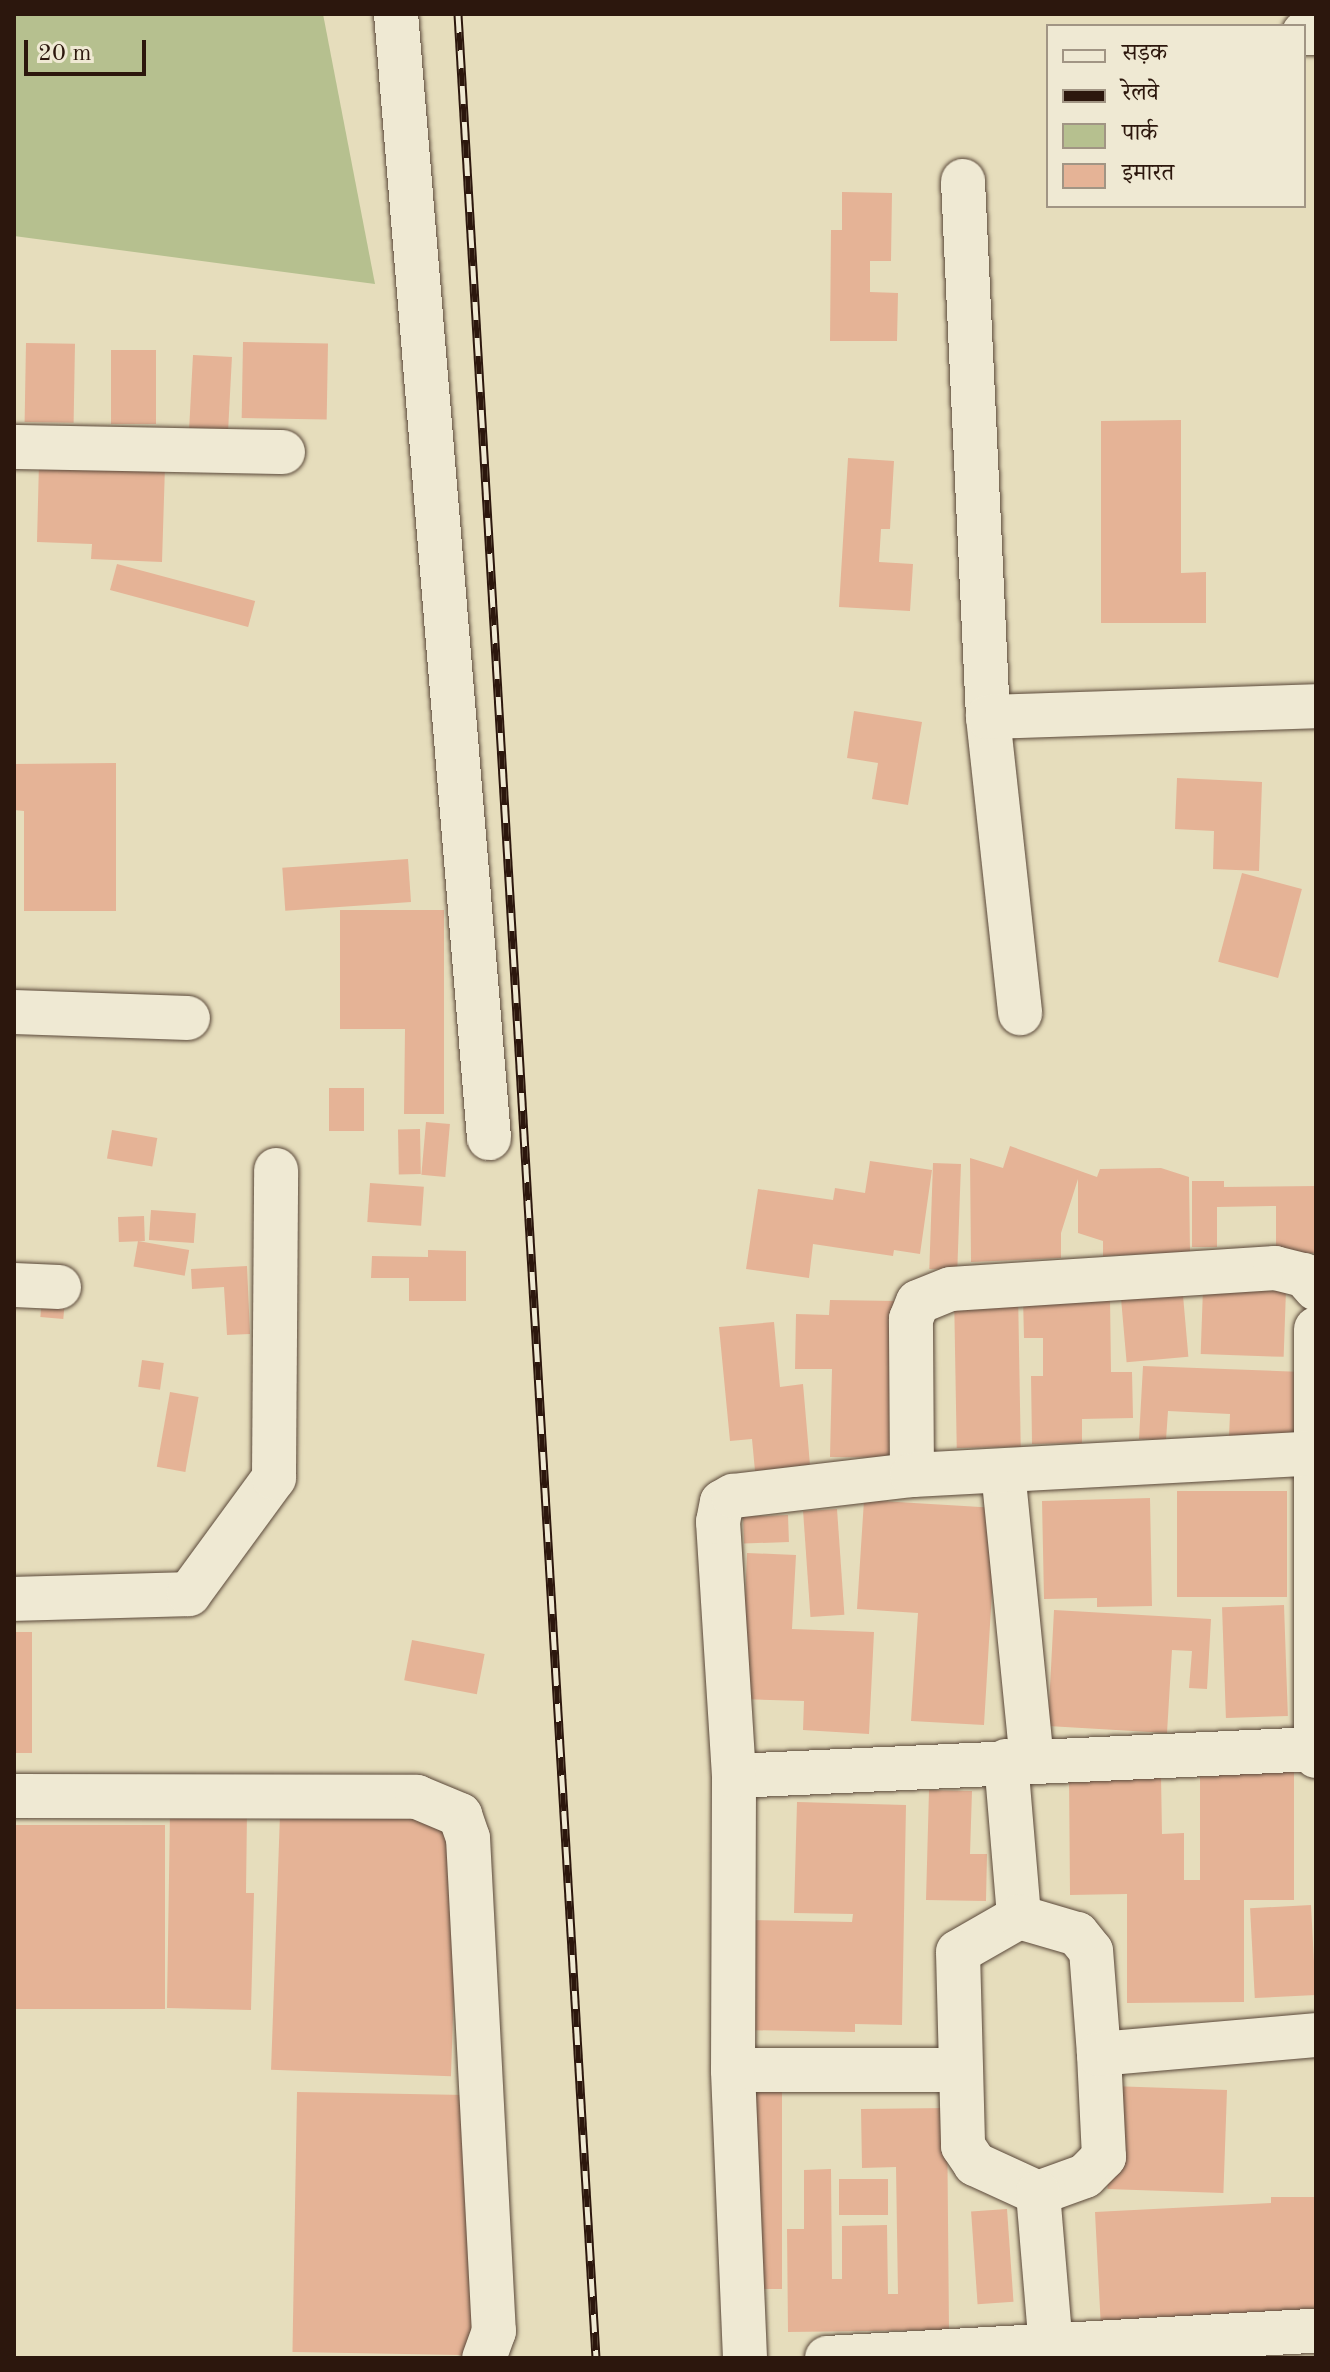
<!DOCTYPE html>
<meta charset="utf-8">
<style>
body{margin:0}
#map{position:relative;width:1330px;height:2372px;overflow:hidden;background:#e6ddbc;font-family:"Old Standard TT","Noto Serif Devanagari",serif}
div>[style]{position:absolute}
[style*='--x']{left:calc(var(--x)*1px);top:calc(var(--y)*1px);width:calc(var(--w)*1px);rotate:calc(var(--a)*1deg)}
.green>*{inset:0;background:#b6c08f}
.building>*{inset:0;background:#e5b396;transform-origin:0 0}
.roads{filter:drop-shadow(0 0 2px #5a4839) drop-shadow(0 0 2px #5a4839)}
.minor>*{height:44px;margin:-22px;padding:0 22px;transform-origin:22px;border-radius:22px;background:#efe9d3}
.rail>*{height:9px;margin-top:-4.5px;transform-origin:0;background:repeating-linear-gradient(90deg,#efe9d3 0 18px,#2c170d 0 36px);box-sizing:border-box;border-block:2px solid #2c170d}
span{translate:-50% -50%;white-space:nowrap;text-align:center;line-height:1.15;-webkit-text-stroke:6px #efe9d3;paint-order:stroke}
.frame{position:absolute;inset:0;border:16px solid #2c170d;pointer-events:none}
.legend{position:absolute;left:1046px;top:24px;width:260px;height:184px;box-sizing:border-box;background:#efe9d3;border:2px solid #a19584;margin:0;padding:10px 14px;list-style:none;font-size:24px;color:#2c170d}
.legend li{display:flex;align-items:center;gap:16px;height:40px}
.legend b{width:40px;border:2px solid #a19584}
.scale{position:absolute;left:24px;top:40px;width:122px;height:36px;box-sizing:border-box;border:4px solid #2c170d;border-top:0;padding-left:10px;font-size:24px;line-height:28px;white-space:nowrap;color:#2c170d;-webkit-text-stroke:6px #efe9d3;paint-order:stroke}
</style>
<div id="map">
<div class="green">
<i style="clip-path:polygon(14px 14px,323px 14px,375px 284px,14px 236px)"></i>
</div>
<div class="building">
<i style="clip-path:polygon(842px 192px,892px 193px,891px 261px,870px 261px,870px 292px,898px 293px,897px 341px,830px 341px,831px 230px,842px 230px)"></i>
<i style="left:243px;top:342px;width:85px;height:76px;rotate:1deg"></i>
<i style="left:26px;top:343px;width:49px;height:79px;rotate:1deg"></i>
<i style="left:111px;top:350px;width:45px;height:74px"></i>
<i style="left:193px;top:355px;width:39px;height:73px;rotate:3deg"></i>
<i style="clip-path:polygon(1181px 420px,1181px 573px,1206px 572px,1206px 623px,1101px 623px,1101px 421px)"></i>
<i style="clip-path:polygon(848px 458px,894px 461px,890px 529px,881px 529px,879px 562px,913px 564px,910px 611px,839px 607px)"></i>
<i style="clip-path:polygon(39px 462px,165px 466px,162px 562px,91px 559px,92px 544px,37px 542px)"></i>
<i style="left:117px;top:564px;width:143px;height:27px;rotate:15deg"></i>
<i style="clip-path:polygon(854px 711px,922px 722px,908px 805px,872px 799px,878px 763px,847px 758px)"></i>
<i style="clip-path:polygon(116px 763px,116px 911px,24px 911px,24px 811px,14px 810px,14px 764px)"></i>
<i style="clip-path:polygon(1177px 778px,1262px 782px,1259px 871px,1213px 869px,1214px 831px,1175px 829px)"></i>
<i style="left:408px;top:859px;width:43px;height:126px;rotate:86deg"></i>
<i style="left:1242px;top:873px;width:62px;height:92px;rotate:15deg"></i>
<i style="clip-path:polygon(340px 910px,444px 910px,444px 1114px,404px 1114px,405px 1029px,340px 1029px)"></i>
<i style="left:329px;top:1088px;width:35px;height:43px"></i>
<i style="left:426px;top:1122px;width:24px;height:53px;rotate:5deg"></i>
<i style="left:420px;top:1129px;width:45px;height:22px;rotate:89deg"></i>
<i style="left:112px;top:1130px;width:46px;height:29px;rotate:10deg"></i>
<i style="clip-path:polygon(1010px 1146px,1097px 1177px,1100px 1169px,1161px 1168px,1189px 1177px,1190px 1252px,1103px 1256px,1103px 1241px,1078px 1233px,1078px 1179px,1061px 1233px,1061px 1258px,971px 1262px,970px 1158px,1003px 1168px)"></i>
<i style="clip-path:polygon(870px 1161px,932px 1170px,920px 1254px,894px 1250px,893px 1256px,813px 1244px,809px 1278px,746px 1269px,758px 1189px,833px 1200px,835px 1188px,865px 1193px)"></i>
<i style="left:933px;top:1163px;width:28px;height:106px;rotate:2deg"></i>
<i style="clip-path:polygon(1192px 1181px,1224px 1181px,1224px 1187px,1316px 1186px,1316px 1253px,1276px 1253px,1276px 1206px,1217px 1207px,1217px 1247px,1192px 1247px)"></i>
<i style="left:370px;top:1183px;width:54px;height:39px;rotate:4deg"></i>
<i style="left:151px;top:1210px;width:45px;height:30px;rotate:4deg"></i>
<i style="left:144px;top:1216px;width:25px;height:26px;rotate:88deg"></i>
<i style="left:138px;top:1241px;width:52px;height:26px;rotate:10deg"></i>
<i style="clip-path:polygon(428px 1250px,466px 1251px,466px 1301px,409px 1301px,409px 1278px,371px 1278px,372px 1256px,428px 1257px)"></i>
<i style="clip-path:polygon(247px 1266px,250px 1334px,227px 1335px,224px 1287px,192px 1289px,191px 1269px)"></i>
<i style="left:1182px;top:1284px;width:73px;height:62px;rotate:85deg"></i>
<i style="left:43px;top:1287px;width:23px;height:30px;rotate:5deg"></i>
<i style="left:1203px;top:1288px;width:83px;height:66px;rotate:2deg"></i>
<i style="left:1018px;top:1291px;width:156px;height:64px;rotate:89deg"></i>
<i style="clip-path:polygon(1110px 1297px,1111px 1372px,1132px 1372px,1133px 1418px,1082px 1419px,1082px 1443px,1032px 1444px,1031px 1376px,1043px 1376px,1043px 1338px,1024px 1338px,1023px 1298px)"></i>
<i style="clip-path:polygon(830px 1300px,896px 1301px,900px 1458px,830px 1457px,832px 1369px,795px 1369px,796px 1314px,829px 1315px)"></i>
<i style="clip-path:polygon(774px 1322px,780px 1387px,803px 1384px,810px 1465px,755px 1471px,752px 1439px,730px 1441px,719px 1327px)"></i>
<i style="left:142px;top:1360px;width:22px;height:27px;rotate:8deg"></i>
<i style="clip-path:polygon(1143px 1366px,1303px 1372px,1300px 1438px,1229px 1436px,1230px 1414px,1168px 1411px,1166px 1440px,1139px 1439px)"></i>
<i style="left:170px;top:1392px;width:29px;height:76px;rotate:10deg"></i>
<i style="left:1287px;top:1491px;width:106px;height:110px;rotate:90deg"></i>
<i style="clip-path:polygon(1150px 1498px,1152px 1606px,1097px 1607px,1097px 1598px,1044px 1599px,1042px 1501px)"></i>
<i style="clip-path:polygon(864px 1500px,997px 1508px,984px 1725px,911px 1721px,918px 1613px,857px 1609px)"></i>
<i style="left:837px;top:1509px;width:106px;height:34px;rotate:86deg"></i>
<i style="left:788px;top:1515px;width:27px;height:45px;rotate:88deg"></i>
<i style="clip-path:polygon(747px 1553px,796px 1555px,792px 1629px,874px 1632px,869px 1734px,803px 1730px,804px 1701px,741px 1699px)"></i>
<i style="left:1284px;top:1605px;width:111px;height:62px;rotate:88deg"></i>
<i style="clip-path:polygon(1054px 1610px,1211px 1619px,1207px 1689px,1189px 1688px,1192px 1651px,1172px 1650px,1167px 1733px,1048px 1726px)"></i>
<i style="left:14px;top:1632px;width:18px;height:121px"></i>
<i style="left:412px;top:1640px;width:74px;height:41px;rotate:11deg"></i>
<i style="clip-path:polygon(1200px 1764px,1294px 1764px,1294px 1900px,1244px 1900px,1244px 2002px,1127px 2003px,1127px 1894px,1070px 1895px,1069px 1776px,1161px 1775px,1162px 1834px,1184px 1833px,1184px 1880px,1200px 1880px)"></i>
<i style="clip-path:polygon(929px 1790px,972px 1791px,970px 1854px,987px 1854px,986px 1901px,926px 1900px)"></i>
<i style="clip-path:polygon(797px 1802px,906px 1805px,902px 2025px,855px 2024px,855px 2032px,743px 2030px,746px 1920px,852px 1922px,853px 1914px,794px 1913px)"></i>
<i style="clip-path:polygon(170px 1811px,247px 1812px,246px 1893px,254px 1893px,251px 2010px,167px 2008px)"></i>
<i style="left:280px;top:1814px;width:180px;height:256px;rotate:2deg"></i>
<i style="left:165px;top:1825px;width:184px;height:151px;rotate:90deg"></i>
<i style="left:1311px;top:1905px;width:90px;height:61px;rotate:87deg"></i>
<i style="left:750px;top:2079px;width:32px;height:210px"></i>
<i style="left:1227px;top:2090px;width:103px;height:116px;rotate:92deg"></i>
<i style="left:297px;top:2092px;width:183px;height:260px;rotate:1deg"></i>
<i style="clip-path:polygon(947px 2108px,949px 2330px,788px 2332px,787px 2229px,804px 2229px,804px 2170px,831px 2169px,832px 2279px,842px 2279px,842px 2226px,887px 2225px,888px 2294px,898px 2294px,896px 2167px,862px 2168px,861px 2109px)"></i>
<i style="left:839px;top:2179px;width:49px;height:36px"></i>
<i style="clip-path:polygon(1271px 2197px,1316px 2197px,1316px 2314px,1101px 2329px,1095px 2212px,1271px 2203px)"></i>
<i style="left:1007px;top:2209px;width:93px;height:36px;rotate:86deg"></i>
</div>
<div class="roads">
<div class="minor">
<i style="--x:396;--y:14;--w:1128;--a:85.27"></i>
<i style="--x:1304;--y:33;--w:12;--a:0"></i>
<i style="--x:963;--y:181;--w:537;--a:87.33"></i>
<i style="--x:988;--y:717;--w:298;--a:83.8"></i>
<i style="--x:14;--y:447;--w:269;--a:1.1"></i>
<i style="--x:988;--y:717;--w:328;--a:-1.9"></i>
<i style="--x:14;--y:1012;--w:174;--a:2"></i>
<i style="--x:14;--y:1285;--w:45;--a:2.5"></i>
<i style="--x:1316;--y:1329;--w:427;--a:90"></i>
<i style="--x:1003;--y:1471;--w:290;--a:84.3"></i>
<i style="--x:912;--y:1475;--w:156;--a:-90.4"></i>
<i style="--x:911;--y:1319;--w:18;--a:-68"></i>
<i style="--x:918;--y:1302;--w:35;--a:-22"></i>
<i style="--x:951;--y:1289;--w:325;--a:-3.7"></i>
<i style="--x:1275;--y:1268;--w:30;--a:14"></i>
<i style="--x:1304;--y:1275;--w:18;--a:49"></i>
<i style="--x:14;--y:1599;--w:175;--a:-1.6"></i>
<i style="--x:189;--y:1594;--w:144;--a:-53.8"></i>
<i style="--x:274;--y:1478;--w:308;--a:-89.6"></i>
<i style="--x:1006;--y:1761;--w:157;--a:85.2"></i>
<i style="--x:1019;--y:1917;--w:70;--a:150.2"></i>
<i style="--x:958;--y:1952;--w:194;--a:88.5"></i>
<i style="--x:963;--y:2146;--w:22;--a:56"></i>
<i style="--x:975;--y:2164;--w:69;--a:24.7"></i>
<i style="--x:1038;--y:2193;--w:50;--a:-19.9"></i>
<i style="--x:1085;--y:2176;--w:27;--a:-45"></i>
<i style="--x:1104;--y:2157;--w:103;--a:-92.8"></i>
<i style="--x:1099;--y:2054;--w:103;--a:-94.4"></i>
<i style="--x:1091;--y:1951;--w:22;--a:-129"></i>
<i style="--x:1077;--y:1934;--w:60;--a:-163.7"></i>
<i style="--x:734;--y:1776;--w:583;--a:-2.66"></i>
<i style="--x:14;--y:1796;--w:403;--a:0.1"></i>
<i style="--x:417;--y:1797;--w:47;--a:22.7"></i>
<i style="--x:460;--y:1815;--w:24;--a:71"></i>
<i style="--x:468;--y:1838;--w:494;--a:87"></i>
<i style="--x:494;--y:2331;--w:29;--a:110"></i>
<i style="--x:1099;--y:2054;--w:218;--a:-5"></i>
<i style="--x:733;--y:2070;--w:227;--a:0"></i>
<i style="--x:1038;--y:2193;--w:166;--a:85.2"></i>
<i style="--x:745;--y:2358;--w:288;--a:-92.4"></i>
<i style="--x:733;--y:2070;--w:294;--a:-89.8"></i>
<i style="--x:734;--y:1776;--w:255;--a:-93.6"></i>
<i style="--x:718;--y:1522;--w:20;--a:-79"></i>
<i style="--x:722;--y:1502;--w:13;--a:-29"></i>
<i style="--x:733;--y:1496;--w:180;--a:-6.7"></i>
<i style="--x:912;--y:1475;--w:405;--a:-3.1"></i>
<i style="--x:827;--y:2358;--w:490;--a:-3.2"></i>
</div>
</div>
<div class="rail">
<i style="--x:458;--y:14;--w:2348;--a:86.63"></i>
</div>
<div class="frame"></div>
<ul class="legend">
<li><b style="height:10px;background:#efe9d3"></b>सड़क</li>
<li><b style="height:10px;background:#2c170d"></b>रेलवे</li>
<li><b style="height:22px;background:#b6c08f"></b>पार्क</li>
<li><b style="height:22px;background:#e5b396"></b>इमारत</li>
</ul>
<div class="scale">20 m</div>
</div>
